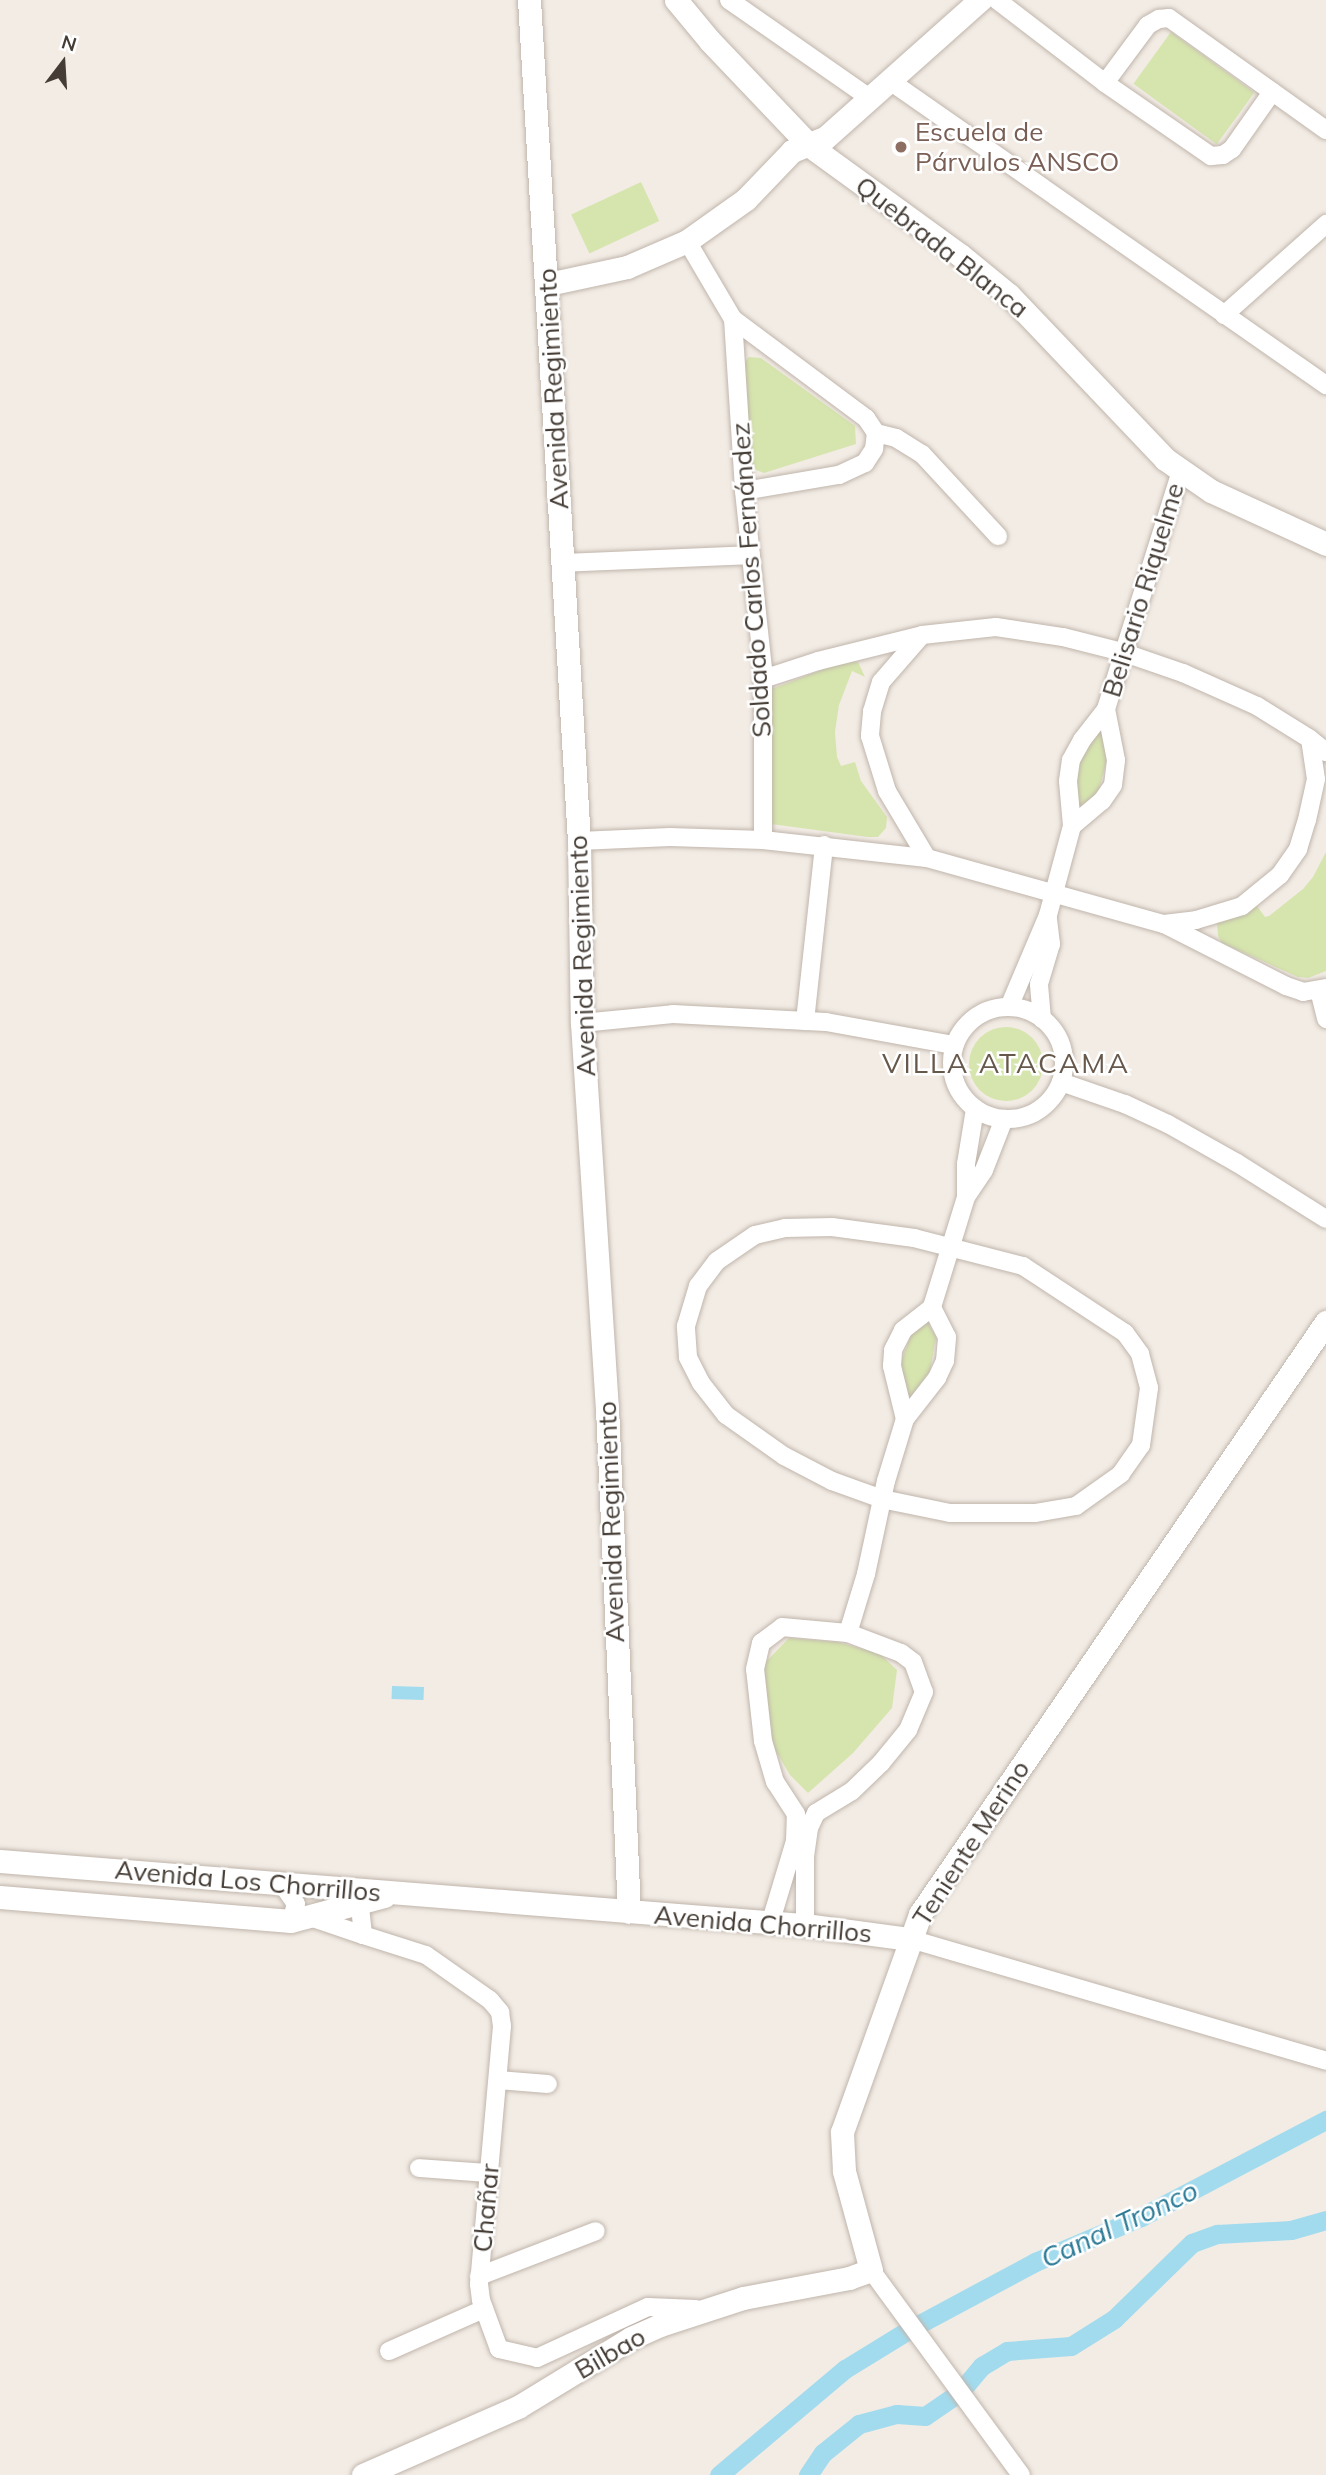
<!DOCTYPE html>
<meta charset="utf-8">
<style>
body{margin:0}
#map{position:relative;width:1326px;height:2475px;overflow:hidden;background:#f2ece5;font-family:Mulish,sans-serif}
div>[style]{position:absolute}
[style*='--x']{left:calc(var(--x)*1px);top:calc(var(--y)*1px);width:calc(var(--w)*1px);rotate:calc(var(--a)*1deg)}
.green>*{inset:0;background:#d6e5ae;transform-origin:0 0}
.round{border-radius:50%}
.water>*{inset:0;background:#a2dbee;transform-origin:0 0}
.canal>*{height:19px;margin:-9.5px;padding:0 9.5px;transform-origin:9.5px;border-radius:9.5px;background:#a2dbee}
.roads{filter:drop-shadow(0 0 2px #c0b5ab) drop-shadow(0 0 2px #c0b5ab)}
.minor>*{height:18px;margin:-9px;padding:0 9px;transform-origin:9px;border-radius:9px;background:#fff}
.minor>.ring{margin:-9px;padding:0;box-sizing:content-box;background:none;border:18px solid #fff;border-radius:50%}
.tertiary>*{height:23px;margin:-11.5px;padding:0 11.5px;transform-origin:11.5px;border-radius:11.5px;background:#fff}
.dots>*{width:19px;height:19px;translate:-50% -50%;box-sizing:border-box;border:4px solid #fff;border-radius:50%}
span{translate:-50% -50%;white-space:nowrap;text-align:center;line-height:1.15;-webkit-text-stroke:5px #fff;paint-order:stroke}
.education-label{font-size:26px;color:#785e54}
.left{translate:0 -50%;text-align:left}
.street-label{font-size:26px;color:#443c35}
.neighbourhood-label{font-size:28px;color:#67584c;letter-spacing:2px}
.water-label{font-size:28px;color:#2c7a96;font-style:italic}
.north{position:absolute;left:28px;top:28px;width:70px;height:70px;-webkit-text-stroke:5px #fff;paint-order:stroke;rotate:17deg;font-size:19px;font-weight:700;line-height:28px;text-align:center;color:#443c35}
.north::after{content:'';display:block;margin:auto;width:24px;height:32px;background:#443c35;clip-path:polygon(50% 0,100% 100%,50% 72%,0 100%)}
</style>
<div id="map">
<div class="green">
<i style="left:1171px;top:32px;width:103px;height:64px;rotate:36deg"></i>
<i style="left:641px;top:182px;width:43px;height:77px;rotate:65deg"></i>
<i style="clip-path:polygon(749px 357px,761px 358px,855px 426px,856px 444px,764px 473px,756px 470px,750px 462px,745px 362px)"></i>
<i style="clip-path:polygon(848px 660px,858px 662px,865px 677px,852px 671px,839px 705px,835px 732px,837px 757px,841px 766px,855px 762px,861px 781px,887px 817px,886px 828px,878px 837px,868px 837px,771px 824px,769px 690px)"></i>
<i style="clip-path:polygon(1104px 725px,1110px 748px,1099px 790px,1079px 812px,1073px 781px,1086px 741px)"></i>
<i style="clip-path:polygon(1326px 852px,1326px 971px,1308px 978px,1298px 977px,1222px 943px,1218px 936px,1217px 923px,1257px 906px,1265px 917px,1269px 916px,1303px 889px,1313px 877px)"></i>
<i class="round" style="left:969px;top:1027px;width:74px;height:74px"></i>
<i style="clip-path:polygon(928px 1323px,936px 1337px,930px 1371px,909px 1400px,900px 1364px,913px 1330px)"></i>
<i style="clip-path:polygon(789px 1638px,838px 1642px,880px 1654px,897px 1670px,892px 1708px,853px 1753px,808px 1793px,790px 1775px,767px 1736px,763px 1665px)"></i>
</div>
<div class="water">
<i style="left:392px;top:1686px;width:32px;height:13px;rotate:2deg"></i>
</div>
<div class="canal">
<i style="--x:719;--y:2475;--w:165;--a:-40.1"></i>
<i style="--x:845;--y:2369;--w:79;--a:-31.5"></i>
<i style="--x:912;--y:2328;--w:140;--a:-28.2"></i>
<i style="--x:1035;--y:2262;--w:115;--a:-23"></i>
<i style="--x:1141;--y:2217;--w:209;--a:-27.7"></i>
<i style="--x:808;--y:2475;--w:27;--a:-56"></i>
<i style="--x:823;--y:2453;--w:46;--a:-38.9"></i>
<i style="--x:859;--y:2424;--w:39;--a:-15"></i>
<i style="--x:897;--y:2414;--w:28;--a:4"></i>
<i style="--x:925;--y:2416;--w:42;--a:-34.4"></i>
<i style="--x:960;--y:2392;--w:34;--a:-50"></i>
<i style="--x:982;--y:2366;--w:29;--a:-31"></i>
<i style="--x:1007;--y:2351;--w:64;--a:-4.5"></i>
<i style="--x:1071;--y:2346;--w:51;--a:-32.1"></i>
<i style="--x:1114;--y:2319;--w:109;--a:-44.3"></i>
<i style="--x:1192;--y:2243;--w:27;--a:-20"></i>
<i style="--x:1217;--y:2234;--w:74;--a:-3.1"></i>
<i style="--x:1291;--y:2230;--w:36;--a:-16"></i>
</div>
<div class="roads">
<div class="minor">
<i style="--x:729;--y:0;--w:173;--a:34.9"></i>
<i style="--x:997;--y:0;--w:136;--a:37.5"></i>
<i style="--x:1105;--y:83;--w:129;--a:34.6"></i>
<i style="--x:1211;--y:156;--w:12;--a:-5"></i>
<i style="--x:1223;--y:155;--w:11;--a:-34"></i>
<i style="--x:1232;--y:149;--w:70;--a:-54.9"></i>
<i style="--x:890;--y:81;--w:532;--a:34.89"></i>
<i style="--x:1105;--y:83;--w:72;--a:-53.4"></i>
<i style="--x:1148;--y:25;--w:13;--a:-29"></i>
<i style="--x:1159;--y:19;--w:10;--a:-6"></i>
<i style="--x:1169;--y:18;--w:193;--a:35.5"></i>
<i style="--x:687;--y:241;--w:91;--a:59.5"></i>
<i style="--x:733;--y:319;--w:166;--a:36.7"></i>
<i style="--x:866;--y:418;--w:18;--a:56"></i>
<i style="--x:876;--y:433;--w:21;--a:14"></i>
<i style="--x:896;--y:438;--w:31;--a:32"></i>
<i style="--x:922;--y:454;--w:112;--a:47.2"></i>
<i style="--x:1224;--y:315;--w:137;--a:-41.7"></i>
<i style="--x:733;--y:319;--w:172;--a:86.3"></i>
<i style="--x:744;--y:491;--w:179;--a:83.9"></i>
<i style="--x:763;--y:669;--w:171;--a:90"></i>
<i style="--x:744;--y:491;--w:96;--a:-9.6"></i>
<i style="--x:839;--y:475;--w:29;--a:-25"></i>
<i style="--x:865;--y:463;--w:17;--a:-57"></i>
<i style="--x:874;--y:449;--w:16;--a:-83"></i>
<i style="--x:561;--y:563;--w:190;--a:-2.4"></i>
<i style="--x:921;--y:636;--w:61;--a:131"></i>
<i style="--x:881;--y:682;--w:31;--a:107"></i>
<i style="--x:872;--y:712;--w:24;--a:95"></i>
<i style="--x:870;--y:736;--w:58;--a:72.8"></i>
<i style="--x:887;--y:791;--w:78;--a:59.2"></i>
<i style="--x:763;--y:679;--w:58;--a:-18.1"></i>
<i style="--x:818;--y:661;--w:107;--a:-14"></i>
<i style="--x:922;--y:635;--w:74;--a:-6.2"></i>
<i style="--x:996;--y:627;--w:68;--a:8.5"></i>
<i style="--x:1063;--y:637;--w:61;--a:14.3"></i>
<i style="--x:1122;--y:652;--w:65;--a:19"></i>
<i style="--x:1183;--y:673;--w:81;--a:24"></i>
<i style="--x:1257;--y:706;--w:62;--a:31.9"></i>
<i style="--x:1310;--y:739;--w:21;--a:39"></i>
<i style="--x:1072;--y:826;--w:39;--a:-40"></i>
<i style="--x:1102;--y:801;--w:19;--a:-55"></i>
<i style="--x:1113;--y:785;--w:25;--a:-83"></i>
<i style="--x:1116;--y:760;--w:52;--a:-101.1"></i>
<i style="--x:579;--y:841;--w:91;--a:-2.5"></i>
<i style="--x:670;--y:837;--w:93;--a:1.8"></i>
<i style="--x:763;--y:840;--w:165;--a:6.3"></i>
<i style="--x:927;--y:858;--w:246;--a:15.6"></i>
<i style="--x:1164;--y:924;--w:137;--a:26.9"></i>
<i style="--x:1286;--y:986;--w:18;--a:19"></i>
<i style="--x:1303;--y:992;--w:23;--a:-10"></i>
<i style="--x:1164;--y:924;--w:32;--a:-7"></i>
<i style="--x:1196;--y:920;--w:48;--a:-16.9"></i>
<i style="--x:1242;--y:906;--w:49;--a:-39.2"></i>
<i style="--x:1280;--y:875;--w:32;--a:-55"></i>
<i style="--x:1298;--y:849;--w:30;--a:-73"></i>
<i style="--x:1307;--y:820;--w:42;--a:-77.6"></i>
<i style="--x:1316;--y:779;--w:40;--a:-98.5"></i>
<i style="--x:1319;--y:990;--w:30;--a:76"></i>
<i class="ring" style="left:952px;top:1007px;width:94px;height:94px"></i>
<i style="--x:1009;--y:1007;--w:100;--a:-67"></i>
<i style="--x:1048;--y:915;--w:92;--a:-74.9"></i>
<i style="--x:1072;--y:826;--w:45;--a:-95.1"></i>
<i style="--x:1068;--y:781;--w:21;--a:-82"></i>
<i style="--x:1071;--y:760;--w:23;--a:-61"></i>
<i style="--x:1082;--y:740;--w:39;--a:-52"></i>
<i style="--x:1106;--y:709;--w:250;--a:-72.5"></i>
<i style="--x:1042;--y:1019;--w:35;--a:-95"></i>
<i style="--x:1039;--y:984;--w:42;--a:-73.3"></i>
<i style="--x:1051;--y:944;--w:24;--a:-97"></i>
<i style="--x:805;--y:1021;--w:177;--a:-83.8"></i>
<i style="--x:582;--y:1023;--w:91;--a:-5.6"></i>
<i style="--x:673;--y:1014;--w:153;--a:3"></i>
<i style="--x:826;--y:1022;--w:130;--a:10.2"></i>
<i style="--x:1061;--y:1082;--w:68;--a:19"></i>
<i style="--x:1125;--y:1104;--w:47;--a:24.9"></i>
<i style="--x:1168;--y:1124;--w:79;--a:29.5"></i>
<i style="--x:1237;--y:1163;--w:105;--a:32.2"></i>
<i style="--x:966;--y:1196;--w:32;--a:-90"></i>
<i style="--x:966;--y:1164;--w:56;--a:-80.7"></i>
<i style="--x:832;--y:1227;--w:83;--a:7.6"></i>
<i style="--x:914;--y:1238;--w:113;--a:14.4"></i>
<i style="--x:1023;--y:1266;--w:122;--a:33.3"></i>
<i style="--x:1125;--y:1333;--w:26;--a:54"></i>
<i style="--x:1140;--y:1354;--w:35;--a:75"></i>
<i style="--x:1149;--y:1388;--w:58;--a:98"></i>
<i style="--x:1141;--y:1445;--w:35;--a:125"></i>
<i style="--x:1121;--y:1474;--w:55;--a:144.6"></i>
<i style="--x:1076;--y:1506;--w:42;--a:170.3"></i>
<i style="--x:1035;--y:1513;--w:85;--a:180"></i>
<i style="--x:950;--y:1513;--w:69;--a:-168.4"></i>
<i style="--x:882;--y:1499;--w:53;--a:-160.2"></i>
<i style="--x:832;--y:1481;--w:54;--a:-152.5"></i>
<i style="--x:784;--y:1456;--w:71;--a:-144.7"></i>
<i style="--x:726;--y:1415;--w:41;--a:-128"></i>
<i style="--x:701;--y:1383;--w:29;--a:-117"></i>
<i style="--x:688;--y:1357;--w:31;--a:-94"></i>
<i style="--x:686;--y:1326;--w:42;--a:-73.3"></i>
<i style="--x:698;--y:1286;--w:31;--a:-53"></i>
<i style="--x:717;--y:1261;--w:46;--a:-34.4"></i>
<i style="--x:755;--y:1235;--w:31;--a:-13"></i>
<i style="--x:785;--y:1228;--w:47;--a:-1.2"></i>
<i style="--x:905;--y:1419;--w:55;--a:-103.8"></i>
<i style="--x:892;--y:1366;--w:16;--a:-86"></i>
<i style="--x:893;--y:1350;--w:22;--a:-63"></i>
<i style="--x:903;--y:1330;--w:37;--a:-38"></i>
<i style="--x:932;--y:1307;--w:115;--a:-72.8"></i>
<i style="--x:966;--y:1197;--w:32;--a:-56"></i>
<i style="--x:984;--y:1170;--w:55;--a:-68.6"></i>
<i style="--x:848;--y:1633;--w:62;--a:-73"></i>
<i style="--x:866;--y:1574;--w:95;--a:-77.9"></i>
<i style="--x:886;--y:1481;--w:65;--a:-73"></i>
<i style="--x:905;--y:1419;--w:52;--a:-52"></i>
<i style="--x:937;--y:1378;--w:19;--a:-65"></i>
<i style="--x:945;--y:1361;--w:24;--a:-85"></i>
<i style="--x:947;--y:1337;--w:34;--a:-117"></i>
<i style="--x:282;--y:1884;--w:24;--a:55"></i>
<i style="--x:296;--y:1904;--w:18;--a:106"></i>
<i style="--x:307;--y:1916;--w:59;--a:18.7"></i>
<i style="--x:363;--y:1935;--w:30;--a:-96"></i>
<i style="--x:770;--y:1924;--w:87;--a:-73.2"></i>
<i style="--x:795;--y:1841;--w:27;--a:-88"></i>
<i style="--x:796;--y:1814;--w:38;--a:-123"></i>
<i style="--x:775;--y:1782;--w:43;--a:-106.3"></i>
<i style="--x:763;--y:1741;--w:72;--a:-96.3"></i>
<i style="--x:755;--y:1669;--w:27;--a:-77"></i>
<i style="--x:761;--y:1643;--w:26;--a:-37"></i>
<i style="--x:782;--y:1627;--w:66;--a:5.2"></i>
<i style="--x:848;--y:1633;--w:57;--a:20.7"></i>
<i style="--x:901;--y:1653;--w:15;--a:37"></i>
<i style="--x:913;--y:1662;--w:32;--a:70"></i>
<i style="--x:924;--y:1692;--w:41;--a:112.8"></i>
<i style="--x:908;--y:1730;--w:43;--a:129.3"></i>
<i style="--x:881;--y:1763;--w:40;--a:136"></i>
<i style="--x:852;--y:1791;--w:42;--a:148.6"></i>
<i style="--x:816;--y:1813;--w:17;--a:115"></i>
<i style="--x:809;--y:1828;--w:27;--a:98"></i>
<i style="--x:805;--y:1855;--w:70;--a:90"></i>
<i style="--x:363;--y:1935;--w:66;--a:17.6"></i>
<i style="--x:426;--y:1955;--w:78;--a:35.1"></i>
<i style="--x:490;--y:2000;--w:16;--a:50"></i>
<i style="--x:500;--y:2012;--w:14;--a:82"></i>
<i style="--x:502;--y:2026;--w:259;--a:95.1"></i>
<i style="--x:479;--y:2284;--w:16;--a:83"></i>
<i style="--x:481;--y:2300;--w:52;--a:69.8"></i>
<i style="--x:499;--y:2349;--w:39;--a:13"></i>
<i style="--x:537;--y:2358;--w:122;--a:-24.7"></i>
<i style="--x:648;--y:2307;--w:48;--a:2.4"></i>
<i style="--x:910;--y:1939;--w:434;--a:16.3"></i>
<i style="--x:498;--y:2080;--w:50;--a:4.6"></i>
<i style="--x:419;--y:2168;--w:70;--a:4.1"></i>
<i style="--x:871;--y:2270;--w:254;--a:53.8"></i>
<i style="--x:479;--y:2276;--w:125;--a:-21"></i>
<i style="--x:389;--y:2351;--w:104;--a:-23.9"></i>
</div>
<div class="tertiary">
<i style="--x:529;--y:0;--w:842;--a:86.6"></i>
<i style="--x:579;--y:841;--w:182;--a:89.1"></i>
<i style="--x:582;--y:1023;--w:385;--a:86.3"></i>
<i style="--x:607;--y:1407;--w:505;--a:87.51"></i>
<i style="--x:676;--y:0;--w:53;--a:50.3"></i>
<i style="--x:710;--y:41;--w:145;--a:46.4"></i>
<i style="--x:810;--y:146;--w:185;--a:36"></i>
<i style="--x:960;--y:255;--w:63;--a:39.2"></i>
<i style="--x:1009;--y:295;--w:226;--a:46.4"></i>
<i style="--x:1165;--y:459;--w:56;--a:34.8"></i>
<i style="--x:1211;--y:491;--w:127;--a:24.7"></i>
<i style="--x:548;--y:284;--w:81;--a:-12.1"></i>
<i style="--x:627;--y:267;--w:65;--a:-23.4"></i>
<i style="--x:687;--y:241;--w:72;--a:-35.4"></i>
<i style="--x:746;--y:199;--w:66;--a:-46.2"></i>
<i style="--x:792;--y:151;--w:35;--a:-22"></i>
<i style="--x:825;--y:138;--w:208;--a:-41.7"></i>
<i style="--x:0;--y:1861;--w:808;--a:4.55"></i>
<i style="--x:805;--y:1925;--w:106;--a:7.6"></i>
<i style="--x:0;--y:1897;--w:292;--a:4.7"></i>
<i style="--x:291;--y:1921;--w:96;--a:-15"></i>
<i style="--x:363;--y:2475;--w:169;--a:-23.7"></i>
<i style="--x:518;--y:2407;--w:132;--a:-31.4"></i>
<i style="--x:631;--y:2338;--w:32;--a:-24"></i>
<i style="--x:660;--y:2325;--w:87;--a:-18"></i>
<i style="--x:743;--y:2298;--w:108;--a:-10.7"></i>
<i style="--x:849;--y:2278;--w:23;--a:-20"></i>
<i style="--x:871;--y:2270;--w:103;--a:-105.3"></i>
<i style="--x:844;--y:2171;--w:39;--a:-93"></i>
<i style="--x:842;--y:2132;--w:232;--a:-70.3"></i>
<i style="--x:920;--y:1914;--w:718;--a:-55.56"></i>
</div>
</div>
<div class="dots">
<i style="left:901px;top:147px;background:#8d6e63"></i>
</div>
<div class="education-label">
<span class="left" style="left:915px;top:147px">Escuela de<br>Párvulos ANSCO</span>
</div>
<div class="street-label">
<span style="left:942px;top:247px;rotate:38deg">Quebrada Blanca</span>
<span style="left:553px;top:389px;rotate:-93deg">Avenida Regimiento</span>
<span style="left:751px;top:580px;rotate:-94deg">Soldado Carlos Fernández</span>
<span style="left:1143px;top:590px;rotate:-73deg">Belisario Riquelme</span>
<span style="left:582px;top:956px;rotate:-92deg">Avenida Regimiento</span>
<span style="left:611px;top:1522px;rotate:-92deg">Avenida Regimiento</span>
<span style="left:971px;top:1843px;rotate:-57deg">Teniente Merino</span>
<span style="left:248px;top:1881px;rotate:5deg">Avenida Los Chorrillos</span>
<span style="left:763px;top:1924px;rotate:5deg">Avenida Chorrillos</span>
<span style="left:486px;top:2208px;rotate:-85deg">Chañar</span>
<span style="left:610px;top:2353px;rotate:-30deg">Bilbao</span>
</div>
<div class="neighbourhood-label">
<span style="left:1006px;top:1063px">VILLA ATACAMA</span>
</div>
<div class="water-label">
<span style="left:1119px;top:2224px;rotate:-25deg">Canal Tronco</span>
</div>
<div class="north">N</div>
</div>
